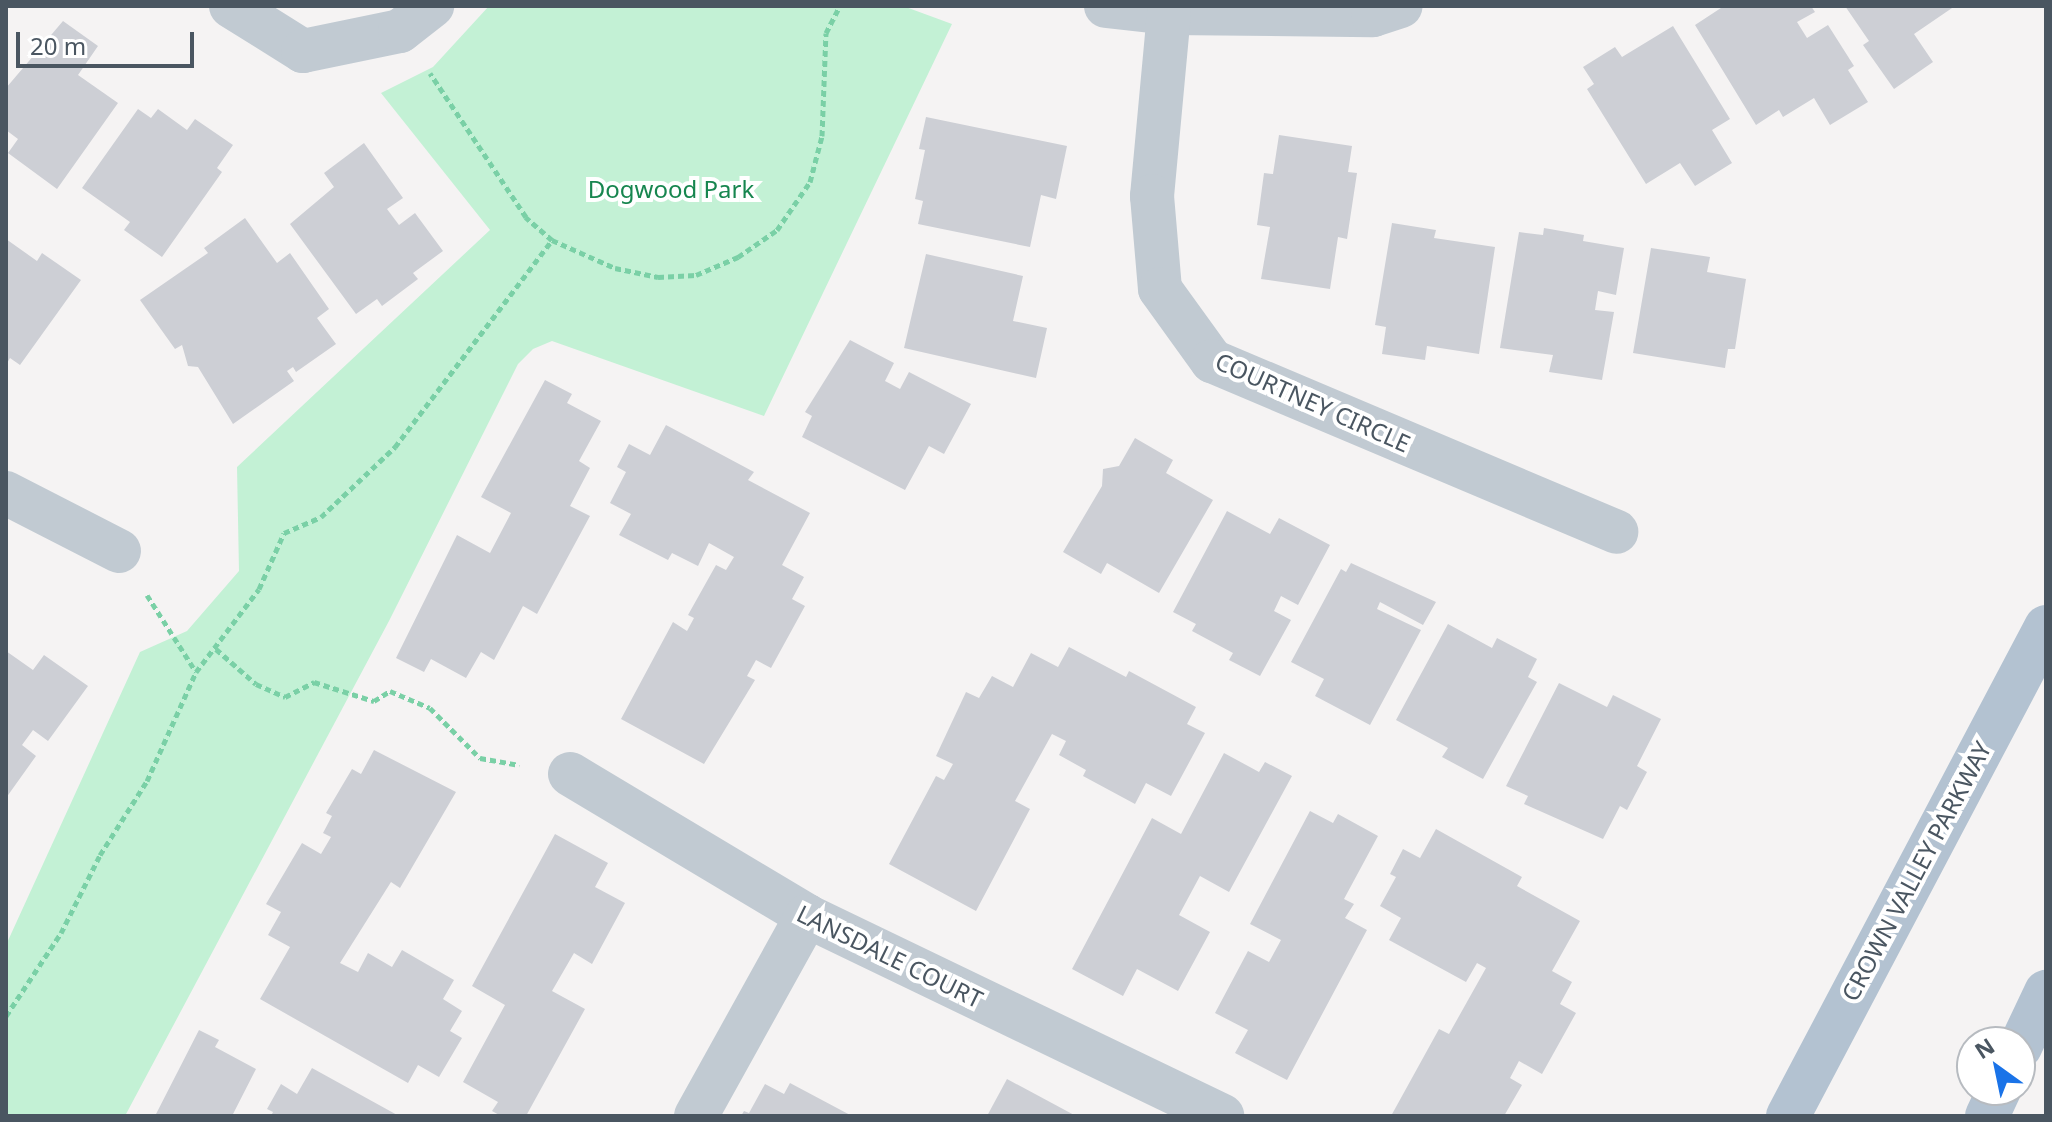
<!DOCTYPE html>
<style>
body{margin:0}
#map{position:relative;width:2052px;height:1122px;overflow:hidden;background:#f5f3f3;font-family:"Noto Sans",sans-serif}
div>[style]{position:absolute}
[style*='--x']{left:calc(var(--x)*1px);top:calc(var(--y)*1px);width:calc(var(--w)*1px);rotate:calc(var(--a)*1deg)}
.green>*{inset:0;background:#c3f1d5}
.building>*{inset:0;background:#cdcfd5}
.path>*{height:5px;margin-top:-2.5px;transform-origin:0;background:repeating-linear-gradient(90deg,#7ad0a6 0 6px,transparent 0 10px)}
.street>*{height:44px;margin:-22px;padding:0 22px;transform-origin:22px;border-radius:22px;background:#c1cad2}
.primary>*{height:44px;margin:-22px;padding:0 22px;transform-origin:22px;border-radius:22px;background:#b3c2d1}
span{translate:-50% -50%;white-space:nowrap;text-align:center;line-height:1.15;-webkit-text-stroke:8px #fff;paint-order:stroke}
.park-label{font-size:24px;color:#17864f}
.street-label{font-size:24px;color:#4a5661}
.frame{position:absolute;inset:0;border:8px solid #4a5661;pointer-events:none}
.north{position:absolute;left:1956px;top:1026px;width:80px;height:80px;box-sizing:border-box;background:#fff;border:2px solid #b7bbc0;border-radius:50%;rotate:327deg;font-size:22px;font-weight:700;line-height:32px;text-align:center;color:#4a5661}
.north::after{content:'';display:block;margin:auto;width:28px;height:36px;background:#1a73e8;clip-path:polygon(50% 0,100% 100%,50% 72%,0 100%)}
.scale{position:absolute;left:16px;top:32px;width:178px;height:36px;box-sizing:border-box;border:4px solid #4a5661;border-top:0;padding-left:10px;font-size:24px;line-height:28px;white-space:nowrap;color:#4a5661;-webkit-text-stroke:6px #fff;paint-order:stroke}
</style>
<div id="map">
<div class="green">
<i style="clip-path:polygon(489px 6px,903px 6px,952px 24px,764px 416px,552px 341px,533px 349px,518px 364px,389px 621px,125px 1116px,6px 1116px,6px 945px,140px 652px,187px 631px,239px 571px,237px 467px,490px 230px,381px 93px,433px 67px)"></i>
</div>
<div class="building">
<i style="clip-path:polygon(1724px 6px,1811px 6px,1815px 12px,1797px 22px,1807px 38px,1828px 25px,1854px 66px,1848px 70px,1868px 102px,1830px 125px,1814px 98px,1783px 117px,1779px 110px,1756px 125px,1695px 25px)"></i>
<i style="clip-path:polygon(1845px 6px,1955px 6px,1914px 34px,1933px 62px,1894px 89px,1863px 45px,1869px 41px)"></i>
<i style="clip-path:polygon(63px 21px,98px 46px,78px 75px,118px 103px,57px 189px,8px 153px,18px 139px,6px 130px,6px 88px)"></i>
<i style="clip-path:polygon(1673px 26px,1730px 119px,1712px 130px,1732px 163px,1695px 186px,1680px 163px,1646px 184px,1587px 89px,1594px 84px,1583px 67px,1615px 47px,1622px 57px)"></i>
<i style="clip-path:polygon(138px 109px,151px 118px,158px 109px,187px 130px,195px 119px,233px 145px,217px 168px,222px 172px,162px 257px,124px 230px,130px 222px,82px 188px)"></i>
<i style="clip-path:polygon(926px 117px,1067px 146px,1056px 199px,1041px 195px,1030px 247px,918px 224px,923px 201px,915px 199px,925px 150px,919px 149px)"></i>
<i style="clip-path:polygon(1279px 135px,1352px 146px,1348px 172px,1357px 173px,1347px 239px,1338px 237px,1330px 289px,1261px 279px,1270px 227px,1257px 225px,1264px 173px,1273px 174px)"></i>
<i style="clip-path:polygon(364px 143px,403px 198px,387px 209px,399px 225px,415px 213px,443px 251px,413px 273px,418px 279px,382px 306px,377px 299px,356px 314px,290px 224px,334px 187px,324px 173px)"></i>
<i style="clip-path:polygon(245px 218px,277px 263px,290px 253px,329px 309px,317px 318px,336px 344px,296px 372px,293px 367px,287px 371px,294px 381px,233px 424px,198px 367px,188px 366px,182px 345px,175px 349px,140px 300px,208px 253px,204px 248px)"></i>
<i style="clip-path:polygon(1392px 223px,1436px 230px,1434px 238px,1495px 247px,1479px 354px,1427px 346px,1425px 360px,1382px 354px,1386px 327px,1375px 325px)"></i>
<i style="clip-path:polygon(1544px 228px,1584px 235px,1583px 241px,1624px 248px,1616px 295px,1598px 291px,1595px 310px,1614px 312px,1602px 380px,1549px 372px,1553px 355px,1500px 348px,1519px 232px,1543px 235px)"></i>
<i style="clip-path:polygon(6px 239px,37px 261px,42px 253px,81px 280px,20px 365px,10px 358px,6px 365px)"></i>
<i style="clip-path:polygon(1651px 248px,1710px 257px,1707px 272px,1746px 279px,1735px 349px,1728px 349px,1725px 368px,1633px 353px)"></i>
<i style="clip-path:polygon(926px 254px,1023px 276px,1013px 321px,1047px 328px,1036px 378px,904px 348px)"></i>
<i style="clip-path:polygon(850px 340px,894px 363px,885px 381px,900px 389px,909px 372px,971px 404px,944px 454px,929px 446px,905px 490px,802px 437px,812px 416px,805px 412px)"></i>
<i style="clip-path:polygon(545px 380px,572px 394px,567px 403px,601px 421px,579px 461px,590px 468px,570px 506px,590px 516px,537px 614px,523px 606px,494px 660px,481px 652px,466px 678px,431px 659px,424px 672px,396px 658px,457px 535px,490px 553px,511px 513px,481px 497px)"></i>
<i style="clip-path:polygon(666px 425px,754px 472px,748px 480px,810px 513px,782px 565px,804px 577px,792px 599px,805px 606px,771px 668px,756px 660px,747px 676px,755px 680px,704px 764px,621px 719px,673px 622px,687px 631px,694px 618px,688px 615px,716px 565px,726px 570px,734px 557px,709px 543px,698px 566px,672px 553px,668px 560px,619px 535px,631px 514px,610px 503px,626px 472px,617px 467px,629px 444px,650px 455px)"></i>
<i style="clip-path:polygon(1135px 438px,1173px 460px,1166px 473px,1213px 500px,1159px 593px,1107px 563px,1101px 574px,1063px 552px,1102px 486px,1103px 469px,1119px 466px)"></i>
<i style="clip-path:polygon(1227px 511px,1270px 534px,1279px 518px,1330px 545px,1298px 605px,1281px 596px,1274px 611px,1291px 620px,1260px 676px,1229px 660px,1233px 653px,1192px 631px,1196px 624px,1173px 612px)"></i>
<i style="clip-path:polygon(1351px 563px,1436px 602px,1423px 625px,1380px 602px,1377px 609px,1421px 630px,1370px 725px,1315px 696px,1324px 679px,1291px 662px,1341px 569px,1346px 572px)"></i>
<i style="clip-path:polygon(1448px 624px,1492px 648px,1497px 638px,1537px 659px,1528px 677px,1537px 682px,1483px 779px,1442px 757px,1448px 748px,1396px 720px)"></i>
<i style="clip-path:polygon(1069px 647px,1126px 677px,1129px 671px,1196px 707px,1187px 724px,1205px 733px,1171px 796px,1146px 783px,1135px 804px,1083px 776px,1086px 770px,1059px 755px,1066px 741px,1052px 734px,1015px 801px,1030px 809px,976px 911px,889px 864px,936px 776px,944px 780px,953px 764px,936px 756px,966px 692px,979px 698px,992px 676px,1013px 687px,1031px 653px,1058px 667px)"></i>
<i style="clip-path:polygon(6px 651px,33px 670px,44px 655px,88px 686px,48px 741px,33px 730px,22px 745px,36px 756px,6px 798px)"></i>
<i style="clip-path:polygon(1559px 683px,1607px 707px,1613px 695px,1661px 719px,1637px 766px,1647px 772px,1627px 810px,1620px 806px,1603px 839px,1524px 804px,1528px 796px,1506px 786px)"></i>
<i style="clip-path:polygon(374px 750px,456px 792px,400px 888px,391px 882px,340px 963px,358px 972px,368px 953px,392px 967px,402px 950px,454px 980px,443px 999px,462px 1011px,450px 1031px,462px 1038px,439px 1077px,418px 1065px,408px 1083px,260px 999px,290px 947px,268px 935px,281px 912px,266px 904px,302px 843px,321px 854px,331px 837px,323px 833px,332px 816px,326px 813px,352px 769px,361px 774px)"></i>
<i style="clip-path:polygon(1224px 753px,1259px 772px,1265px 762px,1292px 776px,1229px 892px,1200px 876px,1179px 915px,1210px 932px,1178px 991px,1137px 969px,1123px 996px,1072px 969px,1152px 818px,1181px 834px)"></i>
<i style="clip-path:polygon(1310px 811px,1333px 823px,1338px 814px,1378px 836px,1344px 899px,1354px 904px,1345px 918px,1367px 930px,1287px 1080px,1235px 1053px,1248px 1030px,1215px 1013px,1248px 951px,1269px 962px,1281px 940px,1250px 924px)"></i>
<i style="clip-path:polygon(1436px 829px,1522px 877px,1517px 886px,1580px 921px,1552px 971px,1572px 982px,1560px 1004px,1576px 1013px,1542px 1074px,1519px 1061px,1510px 1078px,1522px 1085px,1504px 1116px,1391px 1116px,1439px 1029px,1449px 1034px,1486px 968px,1477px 963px,1466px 982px,1389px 940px,1401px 918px,1380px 906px,1396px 877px,1390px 874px,1403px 849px,1420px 858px)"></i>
<i style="clip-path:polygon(555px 834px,608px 863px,595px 887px,625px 903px,592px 964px,574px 953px,552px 991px,585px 1009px,526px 1116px,501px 1116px,492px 1111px,498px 1102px,463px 1082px,505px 1005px,472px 986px)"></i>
<i style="clip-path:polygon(199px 1030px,219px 1040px,215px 1047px,256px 1069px,232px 1116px,155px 1116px)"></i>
<i style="clip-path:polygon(312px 1068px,399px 1116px,271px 1116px,273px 1112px,267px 1109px,281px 1084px,297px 1094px)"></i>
<i style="clip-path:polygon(1007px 1079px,1076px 1116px,987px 1116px)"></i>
<i style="clip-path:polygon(790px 1083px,852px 1116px,741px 1116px,744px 1111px,749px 1113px,765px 1084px,784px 1094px)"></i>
</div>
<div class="path">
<i style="--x:552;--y:240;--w:69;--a:24"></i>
<i style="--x:615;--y:268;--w:44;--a:11.8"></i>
<i style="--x:658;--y:277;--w:38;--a:-3"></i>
<i style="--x:696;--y:275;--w:46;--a:-23.2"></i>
<i style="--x:738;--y:257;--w:47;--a:-34.7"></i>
<i style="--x:777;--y:230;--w:58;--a:-55.5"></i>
<i style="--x:810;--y:182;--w:48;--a:-75.4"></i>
<i style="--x:822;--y:136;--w:103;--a:-87.8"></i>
<i style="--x:826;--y:33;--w:30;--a:-63"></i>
<i style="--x:147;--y:595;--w:91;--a:57.5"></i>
<i style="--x:216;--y:649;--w:53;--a:41.2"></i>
<i style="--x:256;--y:684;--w:32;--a:24"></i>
<i style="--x:285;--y:697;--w:33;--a:-27"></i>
<i style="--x:314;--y:682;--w:63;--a:17.6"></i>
<i style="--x:374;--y:701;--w:19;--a:-32"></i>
<i style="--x:390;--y:691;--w:43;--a:23"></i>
<i style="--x:430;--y:708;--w:71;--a:45"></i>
<i style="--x:480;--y:758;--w:40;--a:10"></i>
<i style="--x:6;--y:1016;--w:100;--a:-56.5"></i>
<i style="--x:61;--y:933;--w:87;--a:-63.4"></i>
<i style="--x:100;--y:855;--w:88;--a:-57.6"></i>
<i style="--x:147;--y:781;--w:120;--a:-65.8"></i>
<i style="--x:196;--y:672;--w:104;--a:-52.8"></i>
<i style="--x:259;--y:589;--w:61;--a:-65.9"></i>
<i style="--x:284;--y:533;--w:40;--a:-23.4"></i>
<i style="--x:321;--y:517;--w:102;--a:-43.4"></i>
<i style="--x:395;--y:447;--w:260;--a:-52.8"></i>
<i style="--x:552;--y:240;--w:35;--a:-139"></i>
<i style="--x:526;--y:217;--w:173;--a:-123.7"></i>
</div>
<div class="street">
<i style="--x:231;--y:6;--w:85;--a:32"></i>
<i style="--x:303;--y:51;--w:99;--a:-11.7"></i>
<i style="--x:400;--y:31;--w:41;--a:-38"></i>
<i style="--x:1106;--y:6;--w:63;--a:6.3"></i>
<i style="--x:1169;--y:13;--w:204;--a:0.6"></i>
<i style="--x:1373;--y:15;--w:29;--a:-18"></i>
<i style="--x:1169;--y:13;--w:184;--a:95.3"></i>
<i style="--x:1152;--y:196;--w:93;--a:85.1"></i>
<i style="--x:1160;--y:289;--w:89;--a:54.2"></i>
<i style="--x:1212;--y:361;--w:439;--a:22.9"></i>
<i style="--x:6;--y:493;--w:127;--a:27.2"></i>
<i style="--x:570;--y:774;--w:276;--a:30.9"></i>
<i style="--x:807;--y:916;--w:461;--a:25.7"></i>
<i style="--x:696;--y:1116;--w:229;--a:-61"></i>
</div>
<div class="primary">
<i style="--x:2020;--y:1047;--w:61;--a:-64.7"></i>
<i style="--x:1788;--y:1116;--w:553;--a:-62.18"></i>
<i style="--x:1987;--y:1116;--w:29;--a:-65"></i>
</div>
<div class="park-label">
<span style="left:671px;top:189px">Dogwood Park</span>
</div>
<div class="street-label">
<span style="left:1313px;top:402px;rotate:24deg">COURTNEY CIRCLE</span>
<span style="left:1916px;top:871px;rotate:-62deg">CROWN VALLEY PARKWAY</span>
<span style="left:890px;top:956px;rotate:26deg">LANSDALE COURT</span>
</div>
<div class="frame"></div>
<div class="north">N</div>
<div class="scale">20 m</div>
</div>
